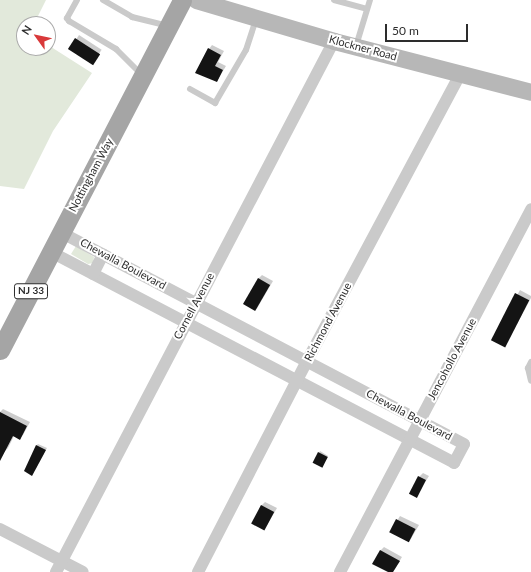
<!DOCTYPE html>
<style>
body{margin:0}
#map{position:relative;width:531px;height:572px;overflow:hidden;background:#fff;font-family:Lato,sans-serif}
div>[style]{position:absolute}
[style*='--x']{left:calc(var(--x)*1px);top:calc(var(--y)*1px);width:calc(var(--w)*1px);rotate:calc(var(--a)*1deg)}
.green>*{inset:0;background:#e2e9db}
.shadow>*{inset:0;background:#0003;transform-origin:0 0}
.building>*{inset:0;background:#141414;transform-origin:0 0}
.service>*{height:6px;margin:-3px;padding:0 3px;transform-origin:3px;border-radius:3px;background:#cacaca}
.minor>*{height:12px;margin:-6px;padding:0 6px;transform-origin:6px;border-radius:6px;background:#cacaca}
.secondary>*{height:17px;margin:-8.5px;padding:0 8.5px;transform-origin:8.5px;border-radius:8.5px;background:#b7b7b7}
.primary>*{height:19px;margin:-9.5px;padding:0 9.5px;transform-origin:9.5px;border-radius:9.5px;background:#a5a5a5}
span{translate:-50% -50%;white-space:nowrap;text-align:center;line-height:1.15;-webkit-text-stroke:4px #fff;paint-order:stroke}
.shield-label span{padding:1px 3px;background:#fff;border:1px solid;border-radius:3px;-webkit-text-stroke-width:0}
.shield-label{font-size:10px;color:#2d2d2d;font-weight:700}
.street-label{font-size:11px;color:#2d2d2d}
.north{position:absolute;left:16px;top:16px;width:40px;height:40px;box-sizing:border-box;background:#fff;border:1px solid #ababab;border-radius:50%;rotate:303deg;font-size:11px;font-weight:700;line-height:16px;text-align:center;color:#2d2d2d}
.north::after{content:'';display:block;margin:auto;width:14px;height:18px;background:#d9393a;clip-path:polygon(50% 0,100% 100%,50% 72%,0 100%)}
.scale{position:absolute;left:385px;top:24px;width:83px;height:18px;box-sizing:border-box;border:2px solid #2d2d2d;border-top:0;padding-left:5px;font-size:12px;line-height:14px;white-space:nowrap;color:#2d2d2d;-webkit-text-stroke:3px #fff;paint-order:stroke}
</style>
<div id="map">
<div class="green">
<i style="clip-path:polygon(0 0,46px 0,34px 24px,24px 24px,24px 48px,48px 48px,48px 45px,92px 73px,53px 131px,24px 189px,0 186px)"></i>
<i style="clip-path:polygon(76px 246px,94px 257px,93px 263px,88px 264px,71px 254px)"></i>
</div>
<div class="shadow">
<i style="left:79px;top:35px;width:27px;height:16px;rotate:33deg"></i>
<i style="clip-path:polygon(212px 45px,224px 51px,218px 62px,226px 66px,217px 81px,209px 49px)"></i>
<i style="clip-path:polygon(262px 275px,273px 281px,256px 310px,258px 279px)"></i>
<i style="clip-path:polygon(520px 290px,531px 296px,531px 298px,505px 346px,492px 339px)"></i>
<i style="clip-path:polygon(3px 409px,30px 422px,23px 435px,19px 438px,14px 436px,8px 448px,0 456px,0 412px)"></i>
<i style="clip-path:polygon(38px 444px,47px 448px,32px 475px,37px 445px)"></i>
<i style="clip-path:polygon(320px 451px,328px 456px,323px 465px,319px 453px)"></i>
<i style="clip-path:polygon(423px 473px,429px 476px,416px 497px,419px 477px)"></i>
<i style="clip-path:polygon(265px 502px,277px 508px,264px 530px,261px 506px)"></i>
<i style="clip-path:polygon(400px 516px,419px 525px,409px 542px,390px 532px)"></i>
<i style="clip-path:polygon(384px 547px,402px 557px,393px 572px,390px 572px,380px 551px)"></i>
</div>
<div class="building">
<i style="left:75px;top:38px;width:30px;height:13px;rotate:33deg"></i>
<i style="clip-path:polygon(208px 48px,221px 55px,215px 66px,223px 70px,217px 82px,195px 73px)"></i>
<i style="left:258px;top:278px;width:14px;height:30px;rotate:30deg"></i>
<i style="left:515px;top:293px;width:16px;height:53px;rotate:27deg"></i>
<i style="clip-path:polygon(0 412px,27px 426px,20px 440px,13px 436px,0 461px)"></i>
<i style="clip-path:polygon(36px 445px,46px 450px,32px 476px,24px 471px)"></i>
<i style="left:318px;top:452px;width:11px;height:12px;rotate:27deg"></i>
<i style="left:418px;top:476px;width:9px;height:20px;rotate:27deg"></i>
<i style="left:261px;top:505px;width:15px;height:21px;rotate:28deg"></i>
<i style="left:396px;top:519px;width:22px;height:15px;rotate:27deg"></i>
<i style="clip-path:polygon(380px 550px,400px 561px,393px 572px,388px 572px,372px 564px)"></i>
</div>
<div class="service">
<i style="--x:77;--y:0;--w:21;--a:119"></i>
<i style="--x:67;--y:18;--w:4;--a:56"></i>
<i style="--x:69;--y:21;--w:55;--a:30.8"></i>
<i style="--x:116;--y:49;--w:35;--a:45"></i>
<i style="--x:103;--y:0;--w:34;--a:30"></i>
<i style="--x:132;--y:17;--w:36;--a:14"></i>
<i style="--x:334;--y:0;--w:34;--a:15"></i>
<i style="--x:356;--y:46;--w:48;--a:-73.1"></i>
<i style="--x:190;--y:89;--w:29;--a:29"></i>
<i style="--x:215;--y:103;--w:61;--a:-59.7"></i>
<i style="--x:246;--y:50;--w:32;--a:-72"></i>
<i style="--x:531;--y:362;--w:7;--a:117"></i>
<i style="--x:528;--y:368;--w:13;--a:77"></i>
</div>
<div class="minor">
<i style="--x:51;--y:252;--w:455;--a:27.6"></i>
<i style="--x:454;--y:463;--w:21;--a:-62"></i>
<i style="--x:464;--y:444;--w:455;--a:-152.3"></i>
<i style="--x:93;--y:274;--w:22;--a:-63"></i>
<i style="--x:0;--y:529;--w:93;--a:27.4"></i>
<i style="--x:56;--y:572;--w:599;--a:-62.37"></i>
<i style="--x:198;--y:572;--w:237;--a:-62.7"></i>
<i style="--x:307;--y:361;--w:325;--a:-61.9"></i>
<i style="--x:340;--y:572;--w:410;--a:-62.2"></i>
</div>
<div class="secondary">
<i style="--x:196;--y:0;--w:144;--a:16.5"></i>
<i style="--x:334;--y:41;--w:203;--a:14.5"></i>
</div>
<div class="primary">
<i style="--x:0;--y:350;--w:394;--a:-62.5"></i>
</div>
<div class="shield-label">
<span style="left:31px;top:291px">NJ 33</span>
</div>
<div class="street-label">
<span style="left:363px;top:48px;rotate:15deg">Klockner Road</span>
<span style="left:91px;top:175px;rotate:-62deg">Nottingham Way</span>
<span style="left:123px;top:264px;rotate:28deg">Chewalla Boulevard</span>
<span style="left:194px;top:306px;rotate:-62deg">Cornell Avenue</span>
<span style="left:328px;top:322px;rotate:-62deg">Richmond Avenue</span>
<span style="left:452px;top:359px;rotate:-62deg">Jencohollo Avenue</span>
<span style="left:409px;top:415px;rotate:28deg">Chewalla Boulevard</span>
</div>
<div class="north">N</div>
<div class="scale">50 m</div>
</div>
